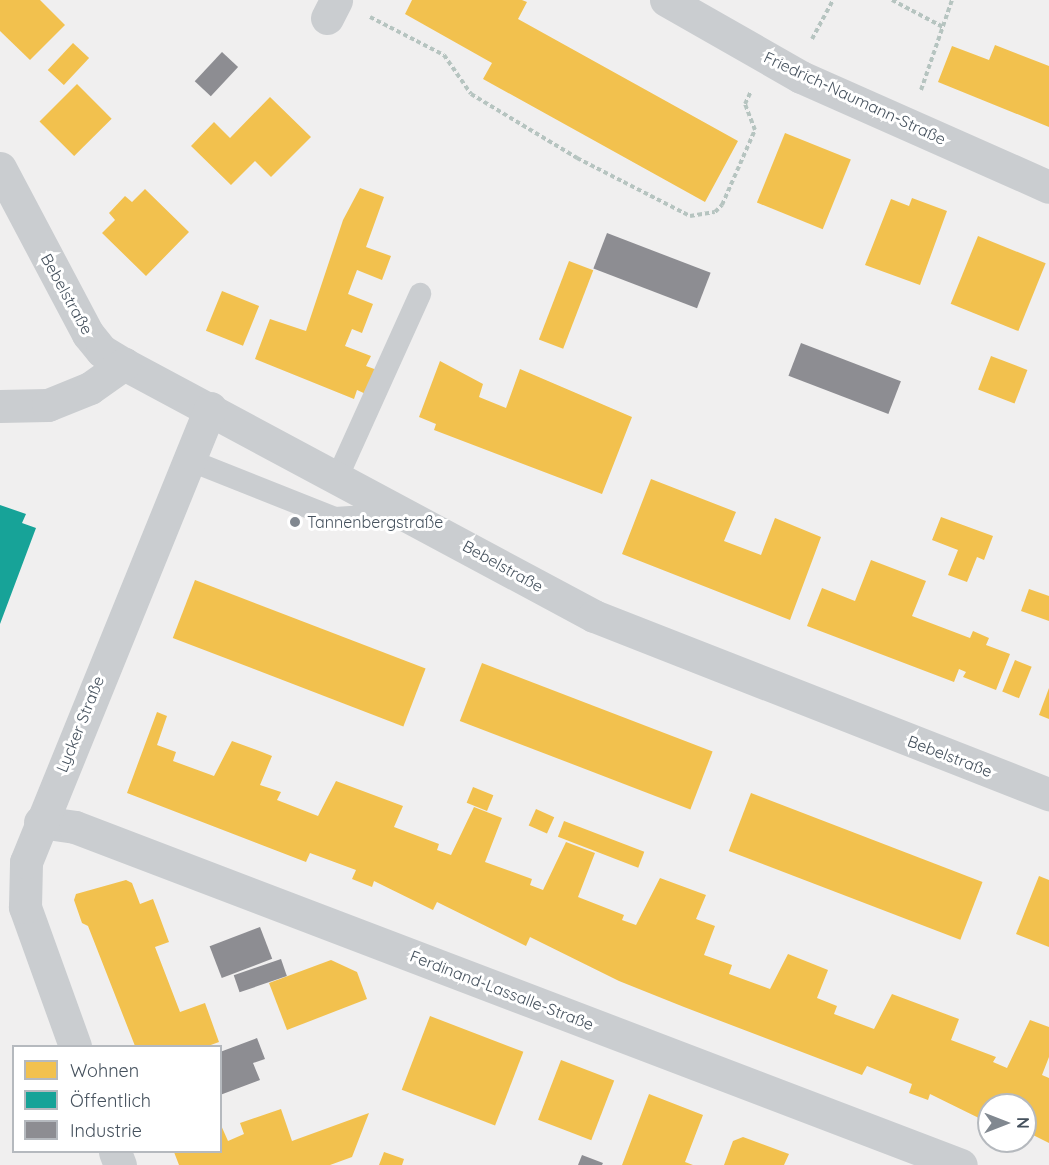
<!DOCTYPE html>
<meta charset="utf-8">
<style>
body{margin:0}
#map{position:relative;width:1049px;height:1165px;overflow:hidden;background:#f0efef;font-family:Quicksand,sans-serif}
div>[style]{position:absolute}
[style*='--x']{left:calc(var(--x)*1px);top:calc(var(--y)*1px);width:calc(var(--w)*1px);rotate:calc(var(--a)*1deg)}
.homes>*{inset:0;background:#f2c14e;transform-origin:0 0}
.public>*{inset:0;background:#17a398}
.industry>*{inset:0;background:#8d8d92;transform-origin:0 0}
.path>*{height:4px;margin-top:-2px;transform-origin:0;background:repeating-linear-gradient(90deg,#b6c4c0 0 4.5px,transparent 0 7.5px)}
.lane>*{height:22px;margin:-11px;padding:0 11px;transform-origin:11px;border-radius:11px;background:#cacdd0}
.street>*{height:33px;margin:-16.5px;padding:0 16.5px;transform-origin:16.5px;border-radius:16.5px;background:#cacdd0}
.dots>*{width:16px;height:16px;translate:-50% -50%;box-sizing:border-box;border:3px solid #fff;border-radius:50%}
span{translate:-50% -50%;white-space:nowrap;text-align:center;line-height:1.15;-webkit-text-stroke:6px #fff;paint-order:stroke}
.street-label{font-size:16px;color:#45515d}
.poi-label{font-size:16px;color:#45515d}
.left{translate:0 -50%;text-align:left}
.legend{position:absolute;left:12px;top:1045px;width:210px;height:108px;box-sizing:border-box;background:#fff;border:2px solid #b5b9be;margin:0;padding:8px 10px;list-style:none;font-size:18px;color:#45515d}
.legend li{display:flex;align-items:center;gap:12px;height:30px}
.legend b{width:30px;border:2px solid #b5b9be}
.north{position:absolute;left:977px;top:1093px;width:60px;height:60px;box-sizing:border-box;background:#fff;border:2px solid #b5b9be;border-radius:50%;rotate:90deg;font-size:16px;font-weight:700;line-height:24px;text-align:center;color:#45515d}
.north::after{content:'';display:block;margin:auto;width:21px;height:27px;background:#818890;clip-path:polygon(50% 0,100% 100%,50% 72%,0 100%)}
</style>
<div id="map">
<div class="homes">
<i style="clip-path:polygon(0 0,40px 0,65px 25px,30px 60px,0 31px)"></i>
<i style="clip-path:polygon(412px 0,522px 0,527px 2px,518px 19px,738px 141px,705px 202px,483px 79px,492px 63px,405px 14px)"></i>
<i style="left:73px;top:43px;width:22px;height:37px;rotate:43deg"></i>
<i style="clip-path:polygon(995px 45px,1049px 66px,1049px 127px,938px 82px,952px 46px,989px 60px)"></i>
<i style="left:77px;top:84px;width:49px;height:53px;rotate:45deg"></i>
<i style="clip-path:polygon(270px 97px,311px 137px,271px 177px,255px 161px,231px 185px,191px 146px,214px 122px,230px 138px)"></i>
<i style="left:785px;top:133px;width:71px;height:75px;rotate:22deg"></i>
<i style="clip-path:polygon(360px 188px,384px 197px,366px 247px,391px 256px,382px 280px,357px 270px,348px 294px,373px 304px,362px 333px,352px 329px,345px 346px,371px 356px,366px 366px,377px 370px,368px 395px,357px 390px,354px 399px,255px 359px,270px 319px,306px 331px,343px 220px)"></i>
<i style="clip-path:polygon(145px 189px,189px 232px,146px 276px,102px 233px,115px 220px,109px 213px,125px 196px,132px 202px)"></i>
<i style="clip-path:polygon(912px 198px,947px 211px,920px 285px,865px 265px,891px 199px,909px 206px)"></i>
<i style="left:978px;top:236px;width:73px;height:73px;rotate:22deg"></i>
<i style="left:569px;top:261px;width:26px;height:84px;rotate:21deg"></i>
<i style="left:222px;top:291px;width:40px;height:43px;rotate:22deg"></i>
<i style="left:991px;top:356px;width:39px;height:36px;rotate:21deg"></i>
<i style="clip-path:polygon(440px 361px,483px 384px,479px 397px,506px 408px,520px 369px,632px 417px,602px 494px,434px 430px,436px 424px,419px 417px)"></i>
<i style="clip-path:polygon(651px 479px,736px 512px,724px 541px,761px 555px,775px 518px,821px 537px,790px 620px,622px 554px)"></i>
<i style="clip-path:polygon(941px 517px,993px 536px,984px 560px,977px 557px,967px 582px,948px 575px,958px 550px,932px 540px)"></i>
<i style="clip-path:polygon(871px 560px,926px 581px,912px 616px,970px 638px,973px 631px,989px 638px,986px 645px,1010px 654px,996px 690px,963px 677px,966px 672px,959px 669px,954px 682px,807px 626px,822px 588px,855px 601px)"></i>
<i style="left:195px;top:580px;width:247px;height:62px;rotate:21deg"></i>
<i style="clip-path:polygon(1029px 589px,1049px 596px,1049px 621px,1021px 611px)"></i>
<i style="left:1015px;top:660px;width:18px;height:34px;rotate:22deg"></i>
<i style="left:482px;top:663px;width:247px;height:62px;rotate:21deg"></i>
<i style="clip-path:polygon(1049px 688px,1049px 719px,1039px 715px)"></i>
<i style="clip-path:polygon(157px 712px,167px 716px,157px 745px,176px 752px,173px 761px,214px 776px,232px 741px,262px 752px,272px 756px,260px 785px,281px 792px,277px 800px,318px 816px,336px 781px,403px 806px,394px 827px,439px 844px,437px 850px,451px 855px,474px 807px,502px 818px,485px 862px,532px 879px,530px 885px,543px 890px,566px 842px,595px 853px,578px 897px,624px 915px,622px 920px,636px 925px,660px 878px,706px 895px,696px 919px,715px 926px,704px 955px,732px 965px,729px 974px,770px 989px,788px 954px,828px 970px,817px 998px,837px 1006px,834px 1014px,874px 1029px,892px 994px,959px 1019px,951px 1040px,996px 1057px,993px 1062px,1007px 1068px,1030px 1020px,1049px 1027px,1049px 1057px,1042px 1075px,1049px 1078px,1049px 1143px,1025px 1131px,1025px 1105px,989px 1105px,989px 1123px,930px 1094px,928px 1100px,909px 1093px,912px 1084px,867px 1066px,862px 1075px,684px 1007px,619px 981px,530px 937px,526px 946px,437px 902px,433px 910px,374px 881px,372px 887px,352px 879px,356px 870px,310px 853px,306px 862px,127px 793px)"></i>
<i style="left:473px;top:787px;width:22px;height:17px;rotate:22deg"></i>
<i style="left:751px;top:793px;width:248px;height:62px;rotate:21deg"></i>
<i style="left:536px;top:809px;width:20px;height:18px;rotate:24deg"></i>
<i style="left:564px;top:821px;width:86px;height:17px;rotate:21deg"></i>
<i style="clip-path:polygon(1039px 876px,1049px 880px,1049px 947px,1016px 934px)"></i>
<i style="clip-path:polygon(126px 880px,132px 883px,140px 904px,153px 899px,169px 942px,155px 947px,180px 1012px,205px 1003px,219px 1042px,208px 1046px,135px 1046px,88px 926px,82px 923px,74px 900px,76px 894px)"></i>
<i style="clip-path:polygon(331px 960px,357px 972px,367px 999px,287px 1030px,269px 983px)"></i>
<i style="left:430px;top:1016px;width:100px;height:79px;rotate:21deg"></i>
<i style="left:561px;top:1060px;width:57px;height:64px;rotate:21deg"></i>
<i style="clip-path:polygon(649px 1094px,703px 1115px,685px 1162px,693px 1165px,622px 1165px)"></i>
<i style="clip-path:polygon(281px 1109px,292px 1141px,369px 1113px,352px 1157px,330px 1165px,179px 1165px,174px 1152px,220px 1152px,220px 1123px,228px 1141px,244px 1134px,240px 1123px)"></i>
<i style="clip-path:polygon(743px 1137px,789px 1154px,784px 1165px,724px 1165px,733px 1141px)"></i>
<i style="clip-path:polygon(384px 1152px,404px 1159px,402px 1165px,379px 1165px)"></i>
</div>
<div class="public">
<i style="clip-path:polygon(0 505px,26px 514px,22px 523px,36px 528px,0 624px)"></i>
</div>
<div class="industry">
<i style="left:222px;top:52px;width:22px;height:40px;rotate:43deg"></i>
<i style="left:607px;top:233px;width:111px;height:38px;rotate:21deg"></i>
<i style="left:801px;top:343px;width:107px;height:35px;rotate:21deg"></i>
<i style="left:260px;top:927px;width:34px;height:54px;rotate:69deg"></i>
<i style="left:281px;top:959px;width:18px;height:50px;rotate:71deg"></i>
<i style="clip-path:polygon(257px 1038px,265px 1059px,253px 1063px,260px 1080px,220px 1095px,220px 1052px)"></i>
<i style="clip-path:polygon(582px 1155px,603px 1163px,602px 1165px,578px 1165px)"></i>
</div>
<div class="path">
<i style="--x:892;--y:0;--w:58;--a:27.9"></i>
<i style="--x:370;--y:17;--w:83;--a:27.2"></i>
<i style="--x:444;--y:55;--w:47;--a:55.3"></i>
<i style="--x:471;--y:94;--w:124;--a:31.1"></i>
<i style="--x:577;--y:158;--w:127;--a:27.2"></i>
<i style="--x:690;--y:216;--w:25;--a:-9"></i>
<i style="--x:715;--y:212;--w:10;--a:-45"></i>
<i style="--x:722;--y:205;--w:82;--a:-66.3"></i>
<i style="--x:755;--y:130;--w:28;--a:-111"></i>
<i style="--x:745;--y:104;--w:14;--a:-65"></i>
<i style="--x:812;--y:39;--w:44;--a:-61.7"></i>
<i style="--x:921;--y:90;--w:95;--a:-71"></i>
</div>
<div class="lane">
<i style="--x:189;--y:460;--w:157;--a:21.7"></i>
<i style="--x:335;--y:518;--w:27;--a:-4"></i>
<i style="--x:362;--y:516;--w:32;--a:-20"></i>
<i style="--x:338;--y:476;--w:200;--a:-65.7"></i>
</div>
<div class="street">
<i style="--x:666;--y:0;--w:155;--a:29.7"></i>
<i style="--x:801;--y:77;--w:271;--a:23.9"></i>
<i style="--x:327;--y:18;--w:20;--a:-63"></i>
<i style="--x:0;--y:168;--w:188;--a:62.1"></i>
<i style="--x:88;--y:334;--w:22;--a:51"></i>
<i style="--x:102;--y:351;--w:26;--a:31"></i>
<i style="--x:124;--y:364;--w:533;--a:28.2"></i>
<i style="--x:594;--y:616;--w:489;--a:21.4"></i>
<i style="--x:0;--y:406;--w:48;--a:-1.2"></i>
<i style="--x:48;--y:405;--w:45;--a:-22"></i>
<i style="--x:90;--y:388;--w:42;--a:-35.2"></i>
<i style="--x:40;--y:822;--w:35;--a:8"></i>
<i style="--x:75;--y:827;--w:948;--a:20.88"></i>
<i style="--x:75;--y:1046;--w:148;--a:-109.8"></i>
<i style="--x:25;--y:907;--w:45;--a:-88.7"></i>
<i style="--x:26;--y:862;--w:490;--a:-67.9"></i>
<i style="--x:115;--y:1152;--w:14;--a:69"></i>
</div>
<div class="dots">
<i style="left:295px;top:522px;background:#818890"></i>
</div>
<div class="street-label">
<span style="left:855px;top:98px;rotate:25deg">Friedrich-Naumann-Straße</span>
<span style="left:67px;top:294px;rotate:61deg">Bebelstraße</span>
<span style="left:503px;top:566px;rotate:29deg">Bebelstraße</span>
<span style="left:80px;top:724px;rotate:-68deg">Lycker Straße</span>
<span style="left:950px;top:756px;rotate:21deg">Bebelstraße</span>
<span style="left:502px;top:990px;rotate:21deg">Ferdinand-Lassalle-Straße</span>
</div>
<div class="poi-label">
<span class="left" style="left:307px;top:522px">Tannenbergstraße</span>
</div>
<ul class="legend">
<li><b style="height:16px;background:#f2c14e"></b>Wohnen</li>
<li><b style="height:16px;background:#17a398"></b>Öffentlich</li>
<li><b style="height:16px;background:#8d8d92"></b>Industrie</li>
</ul>
<div class="north">N</div>
</div>
